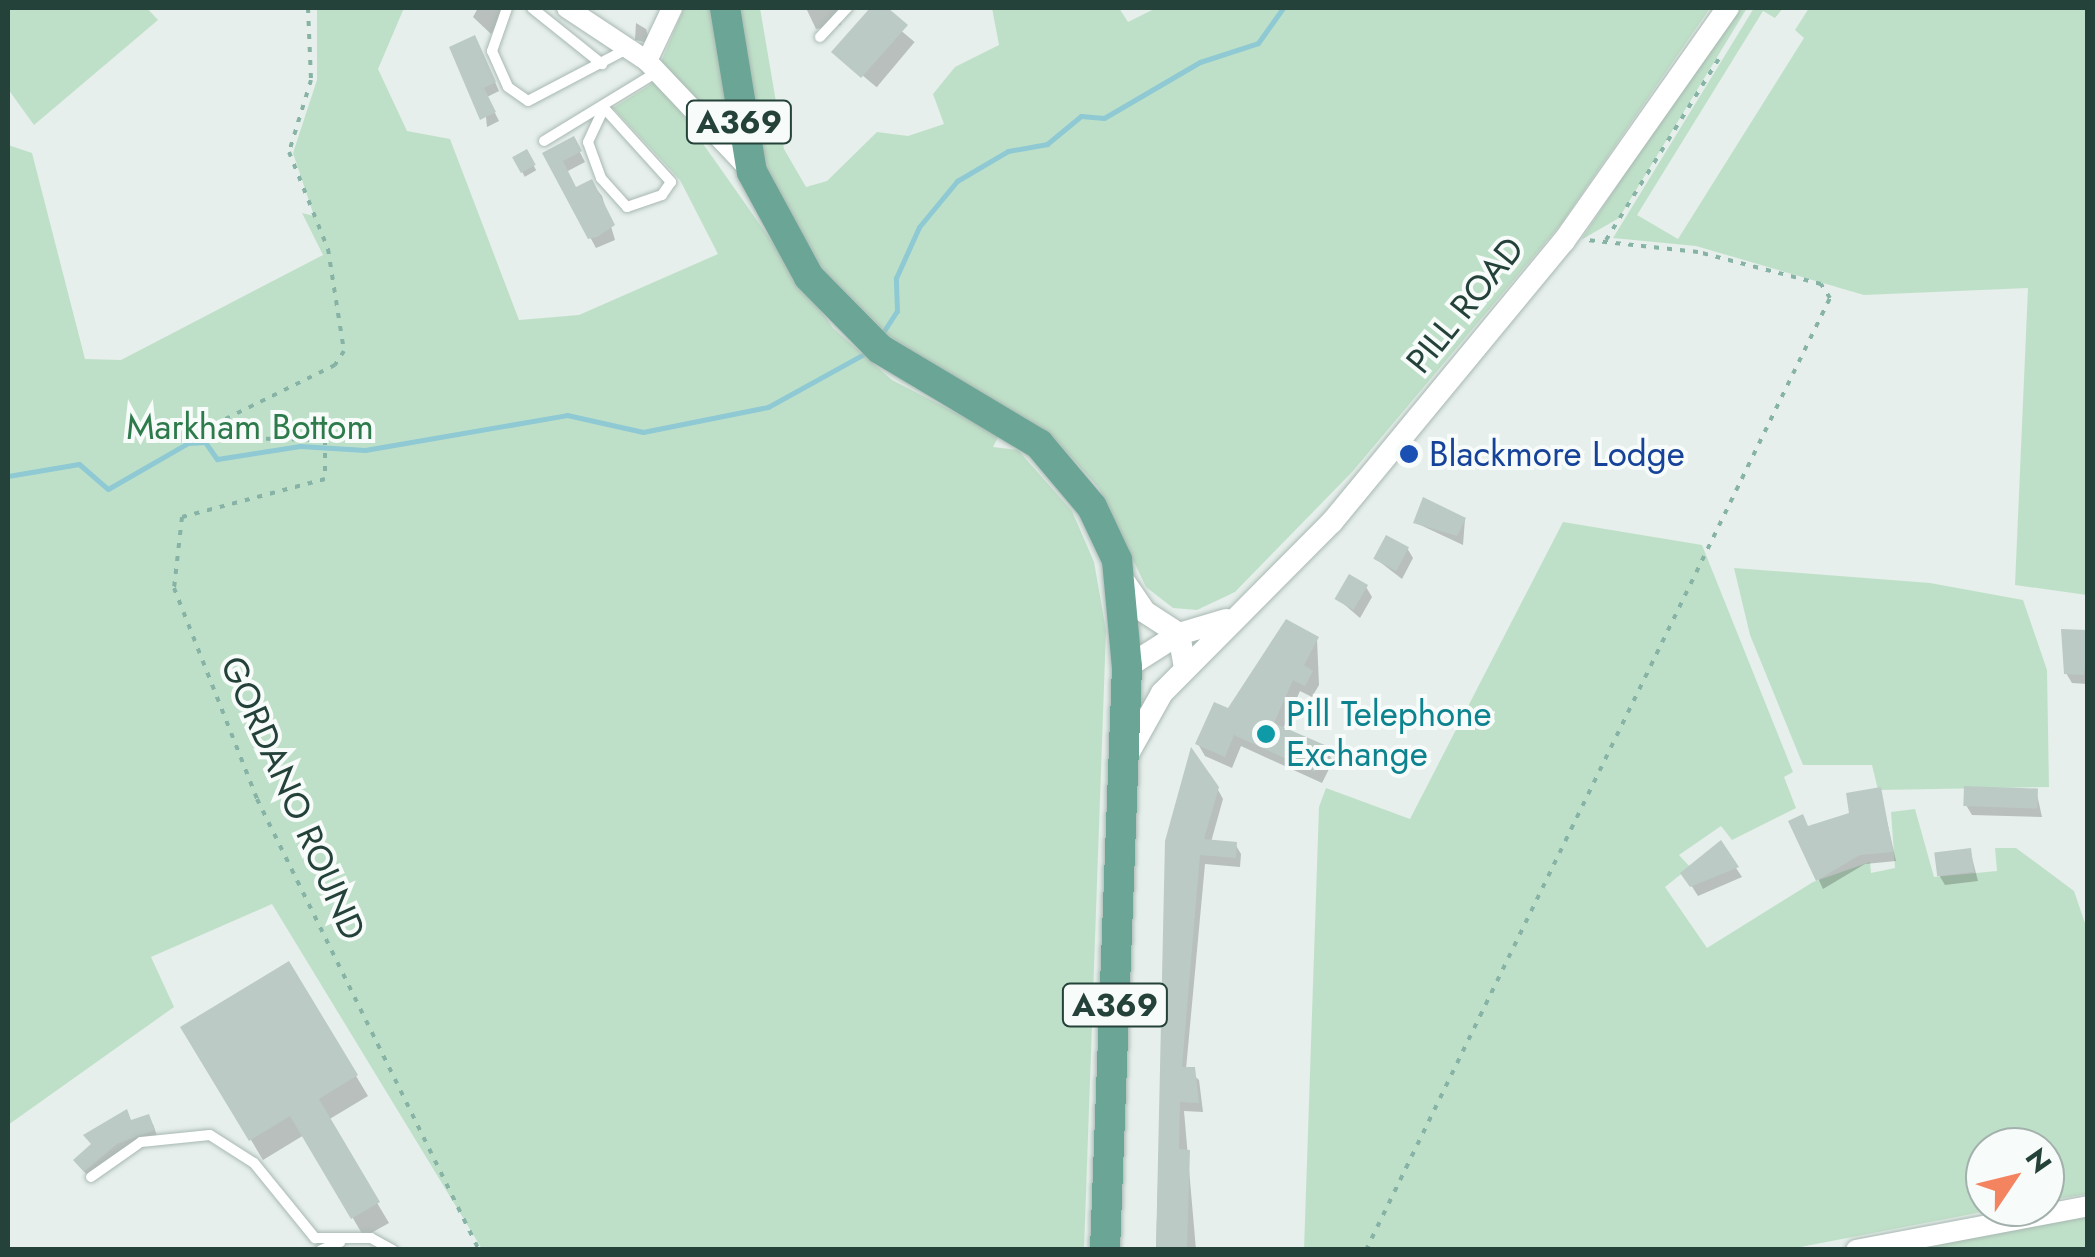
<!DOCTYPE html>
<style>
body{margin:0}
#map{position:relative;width:2095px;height:1257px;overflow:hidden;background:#e6efeb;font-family:Jost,sans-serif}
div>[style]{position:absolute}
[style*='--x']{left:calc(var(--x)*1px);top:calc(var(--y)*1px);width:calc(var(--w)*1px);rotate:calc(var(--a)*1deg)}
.green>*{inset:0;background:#bfe0c8}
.shadow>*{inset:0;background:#0003;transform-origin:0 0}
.stream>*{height:5px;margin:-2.5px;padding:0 2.5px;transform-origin:2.5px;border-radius:2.5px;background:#8ec9d4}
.building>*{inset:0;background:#bbcac4;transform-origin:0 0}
.path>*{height:4px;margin-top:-2px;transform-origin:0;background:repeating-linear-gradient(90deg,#86b3a5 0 5px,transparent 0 13px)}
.roads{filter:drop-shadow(0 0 2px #a8b8b2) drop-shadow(0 0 2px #a8b8b2)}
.service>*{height:10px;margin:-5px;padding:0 5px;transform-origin:5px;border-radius:5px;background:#fff}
.minor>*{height:20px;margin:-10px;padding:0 10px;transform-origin:10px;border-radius:10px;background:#fff}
.tertiary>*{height:22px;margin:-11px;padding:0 11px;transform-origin:11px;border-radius:11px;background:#fff}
.primary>*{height:30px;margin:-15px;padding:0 15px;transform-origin:15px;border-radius:15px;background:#6aa596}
.dots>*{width:28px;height:28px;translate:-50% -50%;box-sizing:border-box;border:5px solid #f7fbf9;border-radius:50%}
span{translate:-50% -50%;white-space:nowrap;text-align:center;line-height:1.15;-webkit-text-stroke:8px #f7fbf9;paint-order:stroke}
.shield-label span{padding:2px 8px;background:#f7fbf9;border:2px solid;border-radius:8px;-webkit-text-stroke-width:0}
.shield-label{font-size:32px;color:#24423a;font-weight:700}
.street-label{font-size:35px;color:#24423a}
.park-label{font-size:35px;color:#2d7a4b}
.transit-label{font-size:35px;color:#164399}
.left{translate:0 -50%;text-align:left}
.culture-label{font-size:35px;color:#0d838f}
.frame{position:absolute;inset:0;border:10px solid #24423a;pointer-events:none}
.north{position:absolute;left:1965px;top:1127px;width:100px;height:100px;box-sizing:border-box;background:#f7fbf9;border:2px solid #a3b1ad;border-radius:50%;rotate:55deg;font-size:28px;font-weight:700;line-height:40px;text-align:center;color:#24423a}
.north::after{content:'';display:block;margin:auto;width:35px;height:45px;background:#f4845f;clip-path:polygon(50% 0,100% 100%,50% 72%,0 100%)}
</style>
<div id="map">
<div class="green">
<i style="clip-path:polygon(8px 8px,147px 8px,158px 20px,34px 125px,8px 89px)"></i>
<i style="clip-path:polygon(317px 8px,404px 8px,378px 69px,407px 131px,450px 139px,519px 320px,579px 315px,718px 254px,680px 180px,613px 108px,658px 80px,833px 328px,892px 380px,999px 435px,993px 447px,1018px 450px,1072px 511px,1094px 562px,1106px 630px,1084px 1249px,482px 1249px,272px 904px,151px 957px,174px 1007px,8px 1125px,8px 145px,32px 153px,85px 359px,121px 360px,323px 255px,302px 213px,314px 216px,293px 153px,317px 80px)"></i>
<i style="clip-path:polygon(684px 8px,711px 8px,735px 147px,660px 65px)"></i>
<i style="clip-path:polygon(731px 8px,760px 8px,784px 149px,806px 187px,827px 181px,877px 132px,908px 136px,944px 124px,933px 94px,955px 67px,999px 45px,992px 8px,1119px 8px,1128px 22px,1156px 8px,1710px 8px,1561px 224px,1353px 471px,1235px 592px,1197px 610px,1173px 608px,1146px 587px,1099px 488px,1055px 439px,889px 336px,821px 267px,758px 154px)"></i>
<i style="clip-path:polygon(1735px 8px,1747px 8px,1619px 218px,1581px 240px)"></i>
<i style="clip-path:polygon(1754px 8px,1783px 8px,1775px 18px,1763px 11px,1637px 215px,1678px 239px,1804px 38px,1795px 30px,1809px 8px,2087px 8px,2087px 595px,2015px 585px,2028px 288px,1864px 295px,1696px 246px,1613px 238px)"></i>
<i style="clip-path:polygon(1563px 522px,1702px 545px,1793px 772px,1784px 777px,1796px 808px,1732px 840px,1721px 826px,1679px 855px,1690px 867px,1665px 887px,1707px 948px,1813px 882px,1870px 862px,1871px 873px,1895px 868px,1891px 812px,1915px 809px,1934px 877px,1997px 871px,1995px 848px,2016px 848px,2074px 891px,2087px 929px,2087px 1194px,2045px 1201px,2045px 1147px,1985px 1147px,1985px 1207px,2008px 1207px,1790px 1249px,1304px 1250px,1319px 807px,1326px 788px,1410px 819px)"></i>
<i style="clip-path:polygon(1734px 568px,1930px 583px,2023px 600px,2047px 670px,2049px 787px,1878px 790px,1872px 765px,1803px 765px,1750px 635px)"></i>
<i style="clip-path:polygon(2087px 1215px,2087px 1249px,1906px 1249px)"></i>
</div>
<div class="shadow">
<i style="clip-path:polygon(478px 8px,507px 8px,491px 34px,473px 17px)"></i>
<i style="clip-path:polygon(806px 8px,839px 8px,841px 25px,816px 29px)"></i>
<i style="left:874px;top:8px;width:53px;height:59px;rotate:40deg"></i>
<i style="clip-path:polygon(636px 23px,646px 29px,650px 43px,635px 40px)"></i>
<i style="clip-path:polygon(479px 46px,499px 91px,487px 97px,499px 121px,487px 127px)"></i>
<i style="clip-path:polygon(573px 139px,585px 162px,566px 172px,575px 190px,591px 182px,602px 196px,615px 240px,596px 248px,545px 154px)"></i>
<i style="left:526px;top:152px;width:21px;height:13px;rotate:61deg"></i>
<i style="clip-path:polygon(1465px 519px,1463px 545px,1416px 523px)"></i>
<i style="clip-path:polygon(1407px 548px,1413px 558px,1402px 579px,1376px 559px)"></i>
<i style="clip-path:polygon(1366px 587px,1372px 597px,1360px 618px,1338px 599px)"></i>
<i style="clip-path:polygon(2088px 633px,2088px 684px,2072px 683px,2066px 673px)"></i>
<i style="clip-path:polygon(1317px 639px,1319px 685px,1312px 697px,1300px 691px,1283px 729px,1325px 748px,1333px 761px,1322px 783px,1241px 746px,1232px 768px,1205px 756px,1198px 744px)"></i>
<i style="clip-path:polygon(1217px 788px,1223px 799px,1211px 842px,1235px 844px,1241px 854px,1240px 867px,1205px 864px,1186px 1069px,1199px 1080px,1203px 1112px,1184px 1111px,1196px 1250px,1156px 1250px,1168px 841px)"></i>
<i style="clip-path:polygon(1880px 790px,1896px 861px,1865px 864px,1823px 889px,1792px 822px,1808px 829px,1851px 814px)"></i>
<i style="clip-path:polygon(2036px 790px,2042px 817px,1972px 815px,1966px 805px)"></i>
<i style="clip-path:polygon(1720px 844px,1742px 877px,1698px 896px,1684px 874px)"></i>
<i style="clip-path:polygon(1970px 850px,1978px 881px,1945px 885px,1939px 875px)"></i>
<i style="clip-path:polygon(289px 964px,368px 1096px,328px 1120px,389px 1223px,364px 1237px,304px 1135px,263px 1160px,184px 1028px)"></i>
<i style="clip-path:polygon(131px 1123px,153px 1124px,158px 1139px,90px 1178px,81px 1168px)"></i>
</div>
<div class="stream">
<i style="--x:880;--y:337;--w:31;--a:-57"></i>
<i style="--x:897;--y:311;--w:33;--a:-92"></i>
<i style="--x:896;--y:278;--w:56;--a:-65.7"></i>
<i style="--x:919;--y:227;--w:60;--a:-50.4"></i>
<i style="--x:957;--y:181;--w:59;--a:-30.5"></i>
<i style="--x:1008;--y:151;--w:40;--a:-10"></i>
<i style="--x:1047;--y:144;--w:44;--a:-39.5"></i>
<i style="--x:1081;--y:116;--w:23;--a:5"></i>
<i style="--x:1104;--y:118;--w:111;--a:-30.3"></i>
<i style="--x:1200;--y:62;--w:61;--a:-18.1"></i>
<i style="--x:1258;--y:43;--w:43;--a:-54.5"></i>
<i style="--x:8;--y:476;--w:72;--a:-9.6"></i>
<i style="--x:79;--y:464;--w:38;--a:41"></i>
<i style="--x:108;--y:489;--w:92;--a:-29.9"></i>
<i style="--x:188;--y:443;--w:17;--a:-3"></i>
<i style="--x:205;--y:442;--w:21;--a:55"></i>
<i style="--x:217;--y:459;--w:84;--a:-8.9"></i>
<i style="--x:300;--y:446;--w:65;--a:3.5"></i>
<i style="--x:365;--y:450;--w:205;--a:-9.8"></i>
<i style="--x:567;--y:415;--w:78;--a:12.6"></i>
<i style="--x:643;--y:432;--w:127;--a:-11.3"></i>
<i style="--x:768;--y:407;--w:112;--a:-28.9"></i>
</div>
<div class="building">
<i style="clip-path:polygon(870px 8px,888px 8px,908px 25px,861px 78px,831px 52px)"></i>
<i style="clip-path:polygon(475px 35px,496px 82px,484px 88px,496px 112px,480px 120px,449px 47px)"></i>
<i style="clip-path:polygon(574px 136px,582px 151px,563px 161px,576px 187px,592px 179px,615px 225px,597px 237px,588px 239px,542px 153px)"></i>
<i style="left:527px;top:149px;width:18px;height:17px;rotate:61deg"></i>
<i style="clip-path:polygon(1423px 497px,1466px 518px,1457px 536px,1413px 523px)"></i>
<i style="left:1386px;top:535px;width:26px;height:27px;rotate:28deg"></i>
<i style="left:1349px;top:574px;width:22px;height:29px;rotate:30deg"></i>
<i style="clip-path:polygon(1286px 619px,1319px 637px,1304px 665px,1313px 671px,1305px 686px,1293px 680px,1274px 723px,1327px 746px,1315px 772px,1234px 735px,1225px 757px,1195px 744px,1214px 702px,1228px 708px)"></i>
<i style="clip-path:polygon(2061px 629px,2088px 630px,2084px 675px,2064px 674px)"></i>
<i style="clip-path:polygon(1191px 747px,1219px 787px,1204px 839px,1237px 842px,1236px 858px,1200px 855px,1182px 1067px,1195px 1067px,1199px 1103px,1180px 1102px,1179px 1149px,1190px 1150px,1187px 1250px,1156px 1250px,1165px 841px)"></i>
<i style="left:1964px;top:786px;width:74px;height:20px;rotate:2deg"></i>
<i style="clip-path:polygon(1881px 787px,1893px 852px,1860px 855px,1816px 881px,1788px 821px,1803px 814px,1808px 826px,1849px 813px,1846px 793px)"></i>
<i style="clip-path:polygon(1721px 840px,1739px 867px,1690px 887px,1680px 873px)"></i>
<i style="left:1971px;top:848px;width:24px;height:37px;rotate:83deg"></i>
<i style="clip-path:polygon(289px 961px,358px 1075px,319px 1099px,380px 1202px,351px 1219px,290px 1116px,249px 1141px,180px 1027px)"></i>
<i style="clip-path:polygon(127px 1109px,131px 1120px,149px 1114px,155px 1130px,117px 1144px,84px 1172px,73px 1160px,91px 1144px,83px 1135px)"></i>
</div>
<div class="path">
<i style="--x:308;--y:8;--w:72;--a:87.6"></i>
<i style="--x:311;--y:80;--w:75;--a:107"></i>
<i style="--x:289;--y:152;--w:105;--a:68.1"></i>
<i style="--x:328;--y:249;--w:103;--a:81.1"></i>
<i style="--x:344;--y:351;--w:17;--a:123"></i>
<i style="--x:335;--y:365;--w:136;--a:153.8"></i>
<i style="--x:213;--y:425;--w:19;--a:43"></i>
<i style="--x:227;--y:438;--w:98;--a:1.2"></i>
<i style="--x:325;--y:440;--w:39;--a:90"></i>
<i style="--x:325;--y:479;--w:148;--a:165.1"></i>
<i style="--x:182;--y:517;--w:71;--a:96.4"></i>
<i style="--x:174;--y:588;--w:227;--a:68.5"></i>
<i style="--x:257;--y:799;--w:503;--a:63.79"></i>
<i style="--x:1606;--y:240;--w:216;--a:-58.1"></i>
<i style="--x:1366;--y:1250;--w:1059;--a:-64.02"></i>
<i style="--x:1830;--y:298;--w:17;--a:-123"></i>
<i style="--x:1821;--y:284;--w:127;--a:-165.4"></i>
<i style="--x:1698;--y:252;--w:112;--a:-173.8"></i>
</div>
<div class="roads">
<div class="service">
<i style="--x:507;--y:8;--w:46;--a:109.2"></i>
<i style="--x:492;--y:51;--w:39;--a:66"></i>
<i style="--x:508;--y:87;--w:24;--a:35"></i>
<i style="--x:528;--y:101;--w:112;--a:-27.7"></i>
<i style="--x:532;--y:8;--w:90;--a:38.7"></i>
<i style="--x:820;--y:37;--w:40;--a:-47"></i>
<i style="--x:604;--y:108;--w:100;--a:47.8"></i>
<i style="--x:671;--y:182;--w:16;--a:125"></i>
<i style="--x:662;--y:195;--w:37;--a:161"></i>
<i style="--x:627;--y:207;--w:39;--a:-132"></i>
<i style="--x:601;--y:178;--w:38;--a:-110"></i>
<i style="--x:588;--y:142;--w:38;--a:-65"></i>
<i style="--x:544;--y:141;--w:132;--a:-31.4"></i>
<i style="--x:91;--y:1177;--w:61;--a:-35"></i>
<i style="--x:141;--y:1142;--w:69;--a:-5.8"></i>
<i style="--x:210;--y:1135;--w:52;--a:32.5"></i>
<i style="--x:254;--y:1163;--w:97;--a:50.9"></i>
<i style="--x:315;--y:1238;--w:56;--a:0"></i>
<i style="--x:371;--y:1238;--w:25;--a:29"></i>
<i style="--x:321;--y:1250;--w:21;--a:-23"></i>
</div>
<div class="minor">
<i style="--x:567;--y:8;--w:96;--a:33.5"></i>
<i style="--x:647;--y:61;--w:151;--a:46.6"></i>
<i style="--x:647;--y:61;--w:59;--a:-64.7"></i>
<i style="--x:1856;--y:1250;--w:236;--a:-10.7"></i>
</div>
<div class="tertiary">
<i style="--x:1121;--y:577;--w:42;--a:55.6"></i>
<i style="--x:1145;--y:612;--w:40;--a:32.9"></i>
<i style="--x:1179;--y:634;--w:34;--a:80"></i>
<i style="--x:1127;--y:667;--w:62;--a:-32.4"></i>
<i style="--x:1179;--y:634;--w:49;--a:-16.6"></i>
<i style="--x:1124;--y:761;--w:78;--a:-60.8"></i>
<i style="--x:1162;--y:693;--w:241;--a:-45.2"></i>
<i style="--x:1332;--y:522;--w:364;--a:-50.5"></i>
<i style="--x:1564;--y:241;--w:285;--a:-54.9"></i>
</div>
<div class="primary">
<i style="--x:725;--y:8;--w:166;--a:80.7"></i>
<i style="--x:752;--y:172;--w:119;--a:61.5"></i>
<i style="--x:809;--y:277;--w:101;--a:45.4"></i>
<i style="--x:880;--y:349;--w:185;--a:30.9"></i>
<i style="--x:1039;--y:444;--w:82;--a:49.9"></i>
<i style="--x:1092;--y:507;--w:59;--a:64.7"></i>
<i style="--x:1117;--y:560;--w:107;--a:84.7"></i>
<i style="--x:1127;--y:667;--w:583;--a:92.16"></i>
</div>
</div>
<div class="dots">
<i style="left:1409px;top:454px;background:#1a4fb4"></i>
<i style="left:1266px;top:734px;background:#0f9aa8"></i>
</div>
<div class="shield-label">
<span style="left:739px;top:122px">A369</span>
<span style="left:1115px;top:1005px">A369</span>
</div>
<div class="street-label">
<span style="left:1465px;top:305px;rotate:-51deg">PILL ROAD</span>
<span style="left:293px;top:798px;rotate:66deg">GORDANO ROUND</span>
</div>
<div class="park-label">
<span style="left:250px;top:427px">Markham Bottom</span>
</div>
<div class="transit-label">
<span class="left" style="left:1429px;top:454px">Blackmore Lodge</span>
</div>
<div class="culture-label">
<span class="left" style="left:1286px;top:734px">Pill Telephone<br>Exchange</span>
</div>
<div class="frame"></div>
<div class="north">N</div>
</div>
